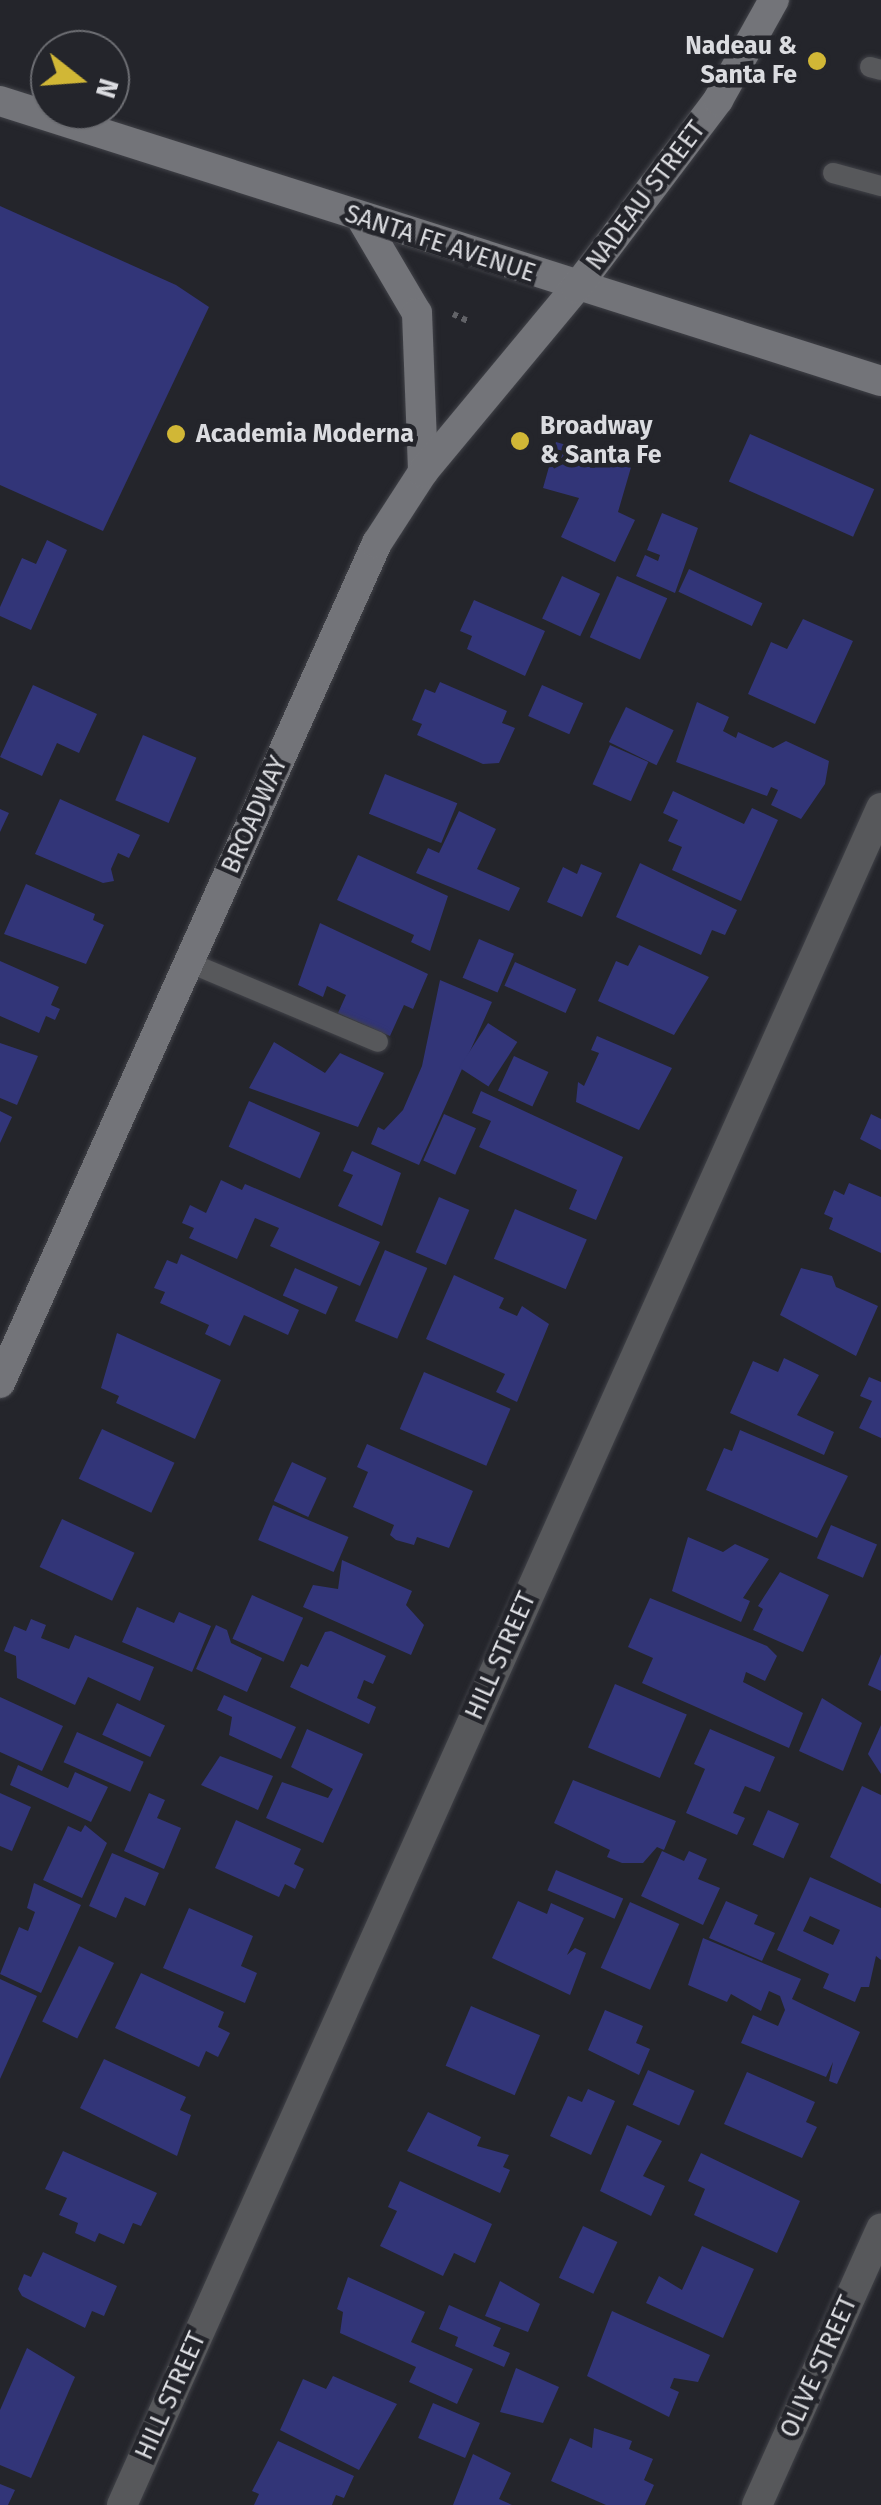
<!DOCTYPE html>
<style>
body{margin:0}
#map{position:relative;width:881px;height:2505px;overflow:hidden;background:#24252b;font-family:"Fira Sans",sans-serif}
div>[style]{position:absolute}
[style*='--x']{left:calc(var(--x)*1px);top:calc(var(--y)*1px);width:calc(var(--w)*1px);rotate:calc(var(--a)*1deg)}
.building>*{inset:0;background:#323578;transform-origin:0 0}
.path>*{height:6px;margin-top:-3px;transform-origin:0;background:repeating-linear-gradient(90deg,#616267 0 5px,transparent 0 10px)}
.roads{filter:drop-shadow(0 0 2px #414248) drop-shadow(0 0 2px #414248)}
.lane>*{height:20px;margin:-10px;padding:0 10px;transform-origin:10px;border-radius:10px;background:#57585b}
.street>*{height:30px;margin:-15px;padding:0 15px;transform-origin:15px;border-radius:15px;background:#57585b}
.secondary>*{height:30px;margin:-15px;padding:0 15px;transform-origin:15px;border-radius:15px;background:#737479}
.dots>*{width:28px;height:28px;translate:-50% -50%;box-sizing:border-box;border:5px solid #24252b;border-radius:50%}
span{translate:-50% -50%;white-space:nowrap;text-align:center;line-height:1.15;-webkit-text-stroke:9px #24252b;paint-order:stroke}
.poi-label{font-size:25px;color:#dbdce0;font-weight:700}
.right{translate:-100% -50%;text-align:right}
.left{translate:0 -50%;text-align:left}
.street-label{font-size:25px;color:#dbdce0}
.north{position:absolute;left:30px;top:30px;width:100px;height:100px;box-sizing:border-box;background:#24252b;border:2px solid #6d6e73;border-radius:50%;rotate:107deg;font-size:28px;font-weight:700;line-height:40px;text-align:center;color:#dbdce0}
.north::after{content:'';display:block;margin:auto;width:35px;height:45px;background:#d1b736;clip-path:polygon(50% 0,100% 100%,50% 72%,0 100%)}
</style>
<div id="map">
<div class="building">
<i style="clip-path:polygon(0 206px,176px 285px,209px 307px,103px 531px,0 485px)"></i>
<i style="left:750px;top:434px;width:136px;height:52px;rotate:24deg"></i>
<i style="clip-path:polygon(556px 442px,632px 464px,618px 512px,635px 520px,615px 562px,561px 537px,579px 498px,543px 488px)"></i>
<i style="clip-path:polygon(662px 513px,698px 528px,675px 593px,636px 576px,645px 555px,658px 561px,660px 555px,647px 550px)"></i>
<i style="clip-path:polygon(47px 540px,67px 550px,31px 630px,0 616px,0 607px,22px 558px,36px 564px)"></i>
<i style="left:689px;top:569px;width:81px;height:25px;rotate:25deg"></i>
<i style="left:562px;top:576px;width:42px;height:47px;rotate:25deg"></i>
<i style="left:617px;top:576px;width:55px;height:67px;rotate:24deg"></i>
<i style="clip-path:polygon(474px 600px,545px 631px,525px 676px,467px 649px,472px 636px,460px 631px)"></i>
<i style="clip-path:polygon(803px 619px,853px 641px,815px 724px,748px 694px,771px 642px,787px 649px)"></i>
<i style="clip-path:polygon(440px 682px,507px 711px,502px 723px,515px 728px,499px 763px,483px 764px,417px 735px,422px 724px,412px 720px,425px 689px,435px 693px)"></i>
<i style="clip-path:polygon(33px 685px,97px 714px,79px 753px,57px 743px,42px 776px,0 757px)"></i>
<i style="left:542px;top:685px;width:45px;height:34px;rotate:24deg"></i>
<i style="clip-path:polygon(697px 702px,729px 717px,723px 731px,736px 738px,738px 732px,773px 748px,786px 741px,829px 761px,825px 784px,801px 819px,771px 805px,778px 790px,771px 787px,767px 796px,676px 762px)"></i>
<i style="left:626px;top:707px;width:53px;height:39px;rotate:26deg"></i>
<i style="left:143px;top:735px;width:58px;height:71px;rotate:23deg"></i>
<i style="left:610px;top:745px;width:42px;height:43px;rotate:24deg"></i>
<i style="left:385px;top:774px;width:78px;height:43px;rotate:22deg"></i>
<i style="clip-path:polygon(673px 791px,744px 824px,752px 808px,778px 820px,741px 901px,672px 870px,682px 847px,668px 841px,678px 820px,663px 813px)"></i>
<i style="clip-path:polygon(60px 799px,140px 835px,129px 858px,118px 853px,111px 869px,114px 881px,103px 883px,35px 854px)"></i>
<i style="clip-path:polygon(0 809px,9px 813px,0 832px)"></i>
<i style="clip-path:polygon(459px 811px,496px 829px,477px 869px,520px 888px,509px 911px,416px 873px,428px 848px,439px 853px)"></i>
<i style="clip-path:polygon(358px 855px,448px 896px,430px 951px,411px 942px,414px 935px,337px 900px)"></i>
<i style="clip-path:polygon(640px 863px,737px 910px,725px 935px,712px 930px,701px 955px,616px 917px)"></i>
<i style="clip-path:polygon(581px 864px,602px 873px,582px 917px,547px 902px,563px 867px,577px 874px)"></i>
<i style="clip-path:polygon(26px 884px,95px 914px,93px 920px,104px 925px,86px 964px,4px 934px)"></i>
<i style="clip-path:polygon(320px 923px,428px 974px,413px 1009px,404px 1005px,390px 1036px,338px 1013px,346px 995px,327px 986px,323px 997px,298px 985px)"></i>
<i style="left:479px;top:939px;width:38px;height:42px;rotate:23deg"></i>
<i style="clip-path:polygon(639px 945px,709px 977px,674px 1035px,598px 1001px,616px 961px,628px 966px)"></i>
<i style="clip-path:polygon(0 961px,59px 987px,51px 1005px,60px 1009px,55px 1020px,46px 1016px,39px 1033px,0 1016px)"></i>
<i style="left:515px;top:962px;width:67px;height:26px;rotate:24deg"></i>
<i style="clip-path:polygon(440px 980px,492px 1002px,419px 1165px,371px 1144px,378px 1127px,384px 1130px,403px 1110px,422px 1066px)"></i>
<i style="left:488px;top:1023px;width:35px;height:53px;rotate:33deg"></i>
<i style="clip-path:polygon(597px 1036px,672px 1068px,639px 1130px,576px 1102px,578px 1082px,584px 1086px,599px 1053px,591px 1050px)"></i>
<i style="clip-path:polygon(274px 1042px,325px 1073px,340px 1053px,384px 1073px,358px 1127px,249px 1088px)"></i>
<i style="clip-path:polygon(0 1043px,38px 1056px,17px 1105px,0 1098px)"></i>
<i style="left:514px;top:1056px;width:38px;height:38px;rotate:25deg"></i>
<i style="clip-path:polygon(481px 1091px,623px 1157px,596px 1220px,569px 1209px,577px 1190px,479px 1147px,491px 1121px,472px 1113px)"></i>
<i style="left:249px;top:1101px;width:78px;height:50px;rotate:24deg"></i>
<i style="clip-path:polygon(0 1111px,12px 1117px,0 1143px)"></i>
<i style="left:444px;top:1114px;width:35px;height:51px;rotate:24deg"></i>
<i style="clip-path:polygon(871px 1114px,881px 1119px,881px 1150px,860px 1139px)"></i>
<i style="clip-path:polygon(352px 1151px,401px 1173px,382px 1226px,338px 1206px,353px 1175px,343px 1171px)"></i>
<i style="clip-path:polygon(221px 1180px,242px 1190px,245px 1184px,380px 1242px,360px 1286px,270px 1246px,279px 1228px,255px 1218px,237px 1259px,189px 1238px,194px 1228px,182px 1223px,190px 1205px,206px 1213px)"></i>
<i style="clip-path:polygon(849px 1183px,881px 1197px,881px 1253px,829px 1229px,833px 1218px,824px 1214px,834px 1190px,844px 1195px)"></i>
<i style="left:439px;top:1197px;width:33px;height:60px;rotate:23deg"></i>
<i style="left:515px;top:1209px;width:78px;height:54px;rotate:23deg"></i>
<i style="left:385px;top:1250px;width:46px;height:77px;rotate:23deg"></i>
<i style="clip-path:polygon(181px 1254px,299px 1310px,288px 1335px,244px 1315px,230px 1346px,205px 1334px,209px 1325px,160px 1303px,165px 1292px,154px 1288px,167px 1260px,177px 1264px)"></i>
<i style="left:295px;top:1268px;width:47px;height:30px;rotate:24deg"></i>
<i style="clip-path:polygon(801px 1268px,832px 1276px,836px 1287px,878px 1306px,856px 1356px,780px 1315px)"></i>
<i style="clip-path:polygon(454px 1275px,504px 1298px,499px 1308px,517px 1316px,522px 1306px,549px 1324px,517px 1402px,496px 1392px,505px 1374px,426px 1339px)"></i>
<i style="clip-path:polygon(117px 1333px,221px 1380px,195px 1439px,116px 1403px,119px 1396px,101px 1388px)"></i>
<i style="clip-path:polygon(784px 1358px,819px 1375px,797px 1415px,834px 1432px,824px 1455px,730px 1413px,753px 1361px,778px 1372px)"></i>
<i style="left:424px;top:1372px;width:94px;height:62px;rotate:23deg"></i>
<i style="clip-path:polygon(869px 1377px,881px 1382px,881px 1438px,859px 1428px,872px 1401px,860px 1396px)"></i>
<i style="left:102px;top:1429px;width:80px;height:55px;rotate:25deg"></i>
<i style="clip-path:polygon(740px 1430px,848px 1476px,817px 1538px,706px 1490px,724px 1448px,732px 1451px)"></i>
<i style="clip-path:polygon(367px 1444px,473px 1491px,449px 1548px,417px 1537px,414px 1545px,396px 1540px,390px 1535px,394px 1525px,353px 1507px,368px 1472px,357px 1467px)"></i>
<i style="left:292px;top:1462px;width:38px;height:43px;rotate:25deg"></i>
<i style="left:273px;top:1505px;width:82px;height:38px;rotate:23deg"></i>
<i style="left:62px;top:1519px;width:80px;height:53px;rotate:25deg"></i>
<i style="left:831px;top:1525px;width:50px;height:36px;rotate:23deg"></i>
<i style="clip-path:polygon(688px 1537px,723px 1552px,735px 1544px,769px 1559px,743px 1598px,750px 1601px,741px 1622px,672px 1591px)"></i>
<i style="clip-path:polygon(342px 1560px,412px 1591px,406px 1605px,424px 1625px,411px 1655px,303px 1607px,313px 1585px,338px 1589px)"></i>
<i style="clip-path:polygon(780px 1572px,829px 1595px,803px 1652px,753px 1630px,763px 1609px,758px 1606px)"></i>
<i style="left:252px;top:1595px;width:56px;height:48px;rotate:24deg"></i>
<i style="clip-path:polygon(650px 1598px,767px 1646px,777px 1656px,765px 1681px,746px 1672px,743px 1682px,803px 1713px,789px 1748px,642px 1683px,653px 1658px,628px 1647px)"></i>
<i style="clip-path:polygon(137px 1607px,174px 1623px,179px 1612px,211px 1626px,192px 1672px,122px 1642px)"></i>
<i style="clip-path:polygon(31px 1619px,46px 1625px,41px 1638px,69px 1649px,75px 1635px,154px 1667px,140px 1701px,88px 1677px,75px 1705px,17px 1678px,16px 1656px,4px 1651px,14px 1626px,26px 1631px)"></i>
<i style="clip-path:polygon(216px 1625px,227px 1630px,231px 1643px,262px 1658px,247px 1692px,196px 1669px)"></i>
<i style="clip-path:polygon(331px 1631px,386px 1656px,373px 1684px,364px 1680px,357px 1698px,376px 1707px,369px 1724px,290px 1687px,301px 1664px,308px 1667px,325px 1632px)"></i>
<i style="clip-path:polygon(881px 1654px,881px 1691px,868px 1685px)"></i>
<i style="left:615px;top:1684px;width:78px;height:69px;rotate:23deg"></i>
<i style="clip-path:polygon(224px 1695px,296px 1727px,281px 1759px,229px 1735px,232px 1717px,217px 1710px)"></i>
<i style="clip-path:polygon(0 1697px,63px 1726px,42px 1771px,0 1752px)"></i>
<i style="clip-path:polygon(822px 1698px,862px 1723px,843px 1771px,799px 1751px)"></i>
<i style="left:117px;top:1703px;width:53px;height:35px;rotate:25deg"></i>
<i style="clip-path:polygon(881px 1725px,881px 1774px,868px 1754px)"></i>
<i style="clip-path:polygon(307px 1729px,363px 1754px,323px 1843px,266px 1818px,282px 1782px,328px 1798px,333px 1789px,291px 1767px)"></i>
<i style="clip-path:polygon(710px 1729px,775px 1757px,760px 1792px,745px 1786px,733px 1813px,745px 1818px,737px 1835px,686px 1813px,705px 1769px,694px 1764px)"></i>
<i style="left:77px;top:1732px;width:73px;height:33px;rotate:24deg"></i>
<i style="clip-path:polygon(220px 1756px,273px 1776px,258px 1810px,201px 1785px)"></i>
<i style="clip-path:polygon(18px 1765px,68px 1788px,75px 1772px,108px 1787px,91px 1822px,10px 1785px)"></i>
<i style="clip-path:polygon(573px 1780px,676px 1821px,664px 1850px,657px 1847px,643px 1863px,622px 1863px,607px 1857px,610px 1850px,554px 1823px)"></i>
<i style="clip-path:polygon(862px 1786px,881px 1795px,881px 1884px,830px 1857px)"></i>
<i style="clip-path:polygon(0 1793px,31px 1807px,12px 1851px,0 1846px)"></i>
<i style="clip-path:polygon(149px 1793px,165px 1800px,157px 1818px,181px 1828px,164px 1869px,124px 1851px)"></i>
<i style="left:768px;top:1810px;width:34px;height:38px;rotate:24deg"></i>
<i style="clip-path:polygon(236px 1820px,301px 1849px,294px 1864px,304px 1869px,295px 1889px,285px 1884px,279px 1897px,215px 1868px)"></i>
<i style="clip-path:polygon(85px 1825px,107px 1843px,82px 1898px,43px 1880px,68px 1826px,81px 1832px)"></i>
<i style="clip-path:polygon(662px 1851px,684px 1861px,689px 1851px,707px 1859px,698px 1879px,720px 1888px,703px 1925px,641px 1896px)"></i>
<i style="clip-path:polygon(112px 1853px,159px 1873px,145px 1906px,125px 1897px,116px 1918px,89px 1906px)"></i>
<i style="left:556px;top:1870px;width:73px;height:22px;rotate:23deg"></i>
<i style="clip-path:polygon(evenodd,810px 1877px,881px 1908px,881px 1960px,876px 1956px,869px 1987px,861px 1987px,855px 2002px,823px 1988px,829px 1974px,777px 1950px,810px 1877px,810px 1916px,840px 1930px,833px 1945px,803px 1931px,810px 1916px)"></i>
<i style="clip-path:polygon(34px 1883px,81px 1905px,41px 1993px,0 1974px,19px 1927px,28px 1931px,35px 1912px,27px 1908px)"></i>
<i style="clip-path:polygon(518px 1901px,547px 1914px,551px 1903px,584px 1918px,567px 1955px,575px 1948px,586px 1953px,570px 1995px,492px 1958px)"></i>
<i style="clip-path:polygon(726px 1901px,758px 1915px,754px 1924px,775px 1933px,762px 1961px,709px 1938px)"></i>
<i style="left:630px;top:1902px;width:54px;height:72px;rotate:24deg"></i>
<i style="clip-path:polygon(189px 1908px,253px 1936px,241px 1966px,257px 1973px,245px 2003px,163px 1968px)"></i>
<i style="clip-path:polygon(703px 1938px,801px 1979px,792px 1999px,860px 2032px,837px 2084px,829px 2081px,833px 2062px,826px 2077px,741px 2043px,753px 2015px,778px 2026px,785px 2010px,780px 1996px,769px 1991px,761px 2011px,731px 1994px,727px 2002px,688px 1985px)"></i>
<i style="left:79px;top:1946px;width:39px;height:84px;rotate:26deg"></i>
<i style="clip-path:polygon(141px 1973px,224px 2012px,218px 2027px,230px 2033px,218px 2057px,206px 2051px,199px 2067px,115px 2028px)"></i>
<i style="clip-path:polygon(0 1979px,37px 1996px,0 2079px)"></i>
<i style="left:471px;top:2006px;width:75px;height:65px;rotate:23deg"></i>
<i style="clip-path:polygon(605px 2010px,643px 2026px,636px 2043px,650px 2049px,639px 2075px,588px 2050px)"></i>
<i style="clip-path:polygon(104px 2059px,186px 2097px,180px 2110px,191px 2115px,177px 2156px,80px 2108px)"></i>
<i style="left:648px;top:2070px;width:51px;height:38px;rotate:24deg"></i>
<i style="clip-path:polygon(747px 2072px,815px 2102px,806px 2122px,817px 2127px,802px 2158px,724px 2124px)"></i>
<i style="clip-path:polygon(588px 2089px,615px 2101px,591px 2155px,550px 2136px,568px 2096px,582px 2102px)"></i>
<i style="clip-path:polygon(428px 2112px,481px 2137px,477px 2146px,509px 2155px,503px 2167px,510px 2170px,500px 2193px,407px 2151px)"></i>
<i style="clip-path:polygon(627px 2125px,662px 2141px,643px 2176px,665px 2186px,651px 2216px,600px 2191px)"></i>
<i style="clip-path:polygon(63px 2151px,157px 2193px,141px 2226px,133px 2223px,124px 2244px,99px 2233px,95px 2242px,75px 2233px,78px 2223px,59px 2215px,67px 2198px,45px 2189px)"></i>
<i style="clip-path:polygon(701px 2153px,800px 2201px,777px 2253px,694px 2215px,705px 2189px,688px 2181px)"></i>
<i style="clip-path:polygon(400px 2181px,492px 2224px,475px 2263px,454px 2253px,443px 2276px,380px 2246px,397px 2211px,388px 2207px)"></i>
<i style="left:583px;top:2226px;width:38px;height:57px;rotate:25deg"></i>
<i style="clip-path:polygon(702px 2246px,754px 2269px,723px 2338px,646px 2303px,659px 2276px,682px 2290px)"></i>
<i style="clip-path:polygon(43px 2252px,117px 2286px,104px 2316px,92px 2311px,85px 2328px,22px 2296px,18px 2289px,24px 2274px,31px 2277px)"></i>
<i style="clip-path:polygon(348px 2277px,425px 2312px,411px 2342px,473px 2369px,457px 2404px,409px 2382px,416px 2367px,340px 2333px,343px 2312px,337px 2309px)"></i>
<i style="clip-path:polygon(500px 2281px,540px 2304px,528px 2332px,485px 2316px)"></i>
<i style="clip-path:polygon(449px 2305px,501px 2328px,493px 2346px,510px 2353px,504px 2367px,455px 2346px,458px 2337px,439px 2329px)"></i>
<i style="clip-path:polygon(612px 2311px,710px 2355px,698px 2382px,674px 2378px,670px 2388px,679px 2392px,669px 2417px,587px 2376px)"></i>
<i style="clip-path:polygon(27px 2348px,75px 2377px,31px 2478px,0 2465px,0 2410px)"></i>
<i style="clip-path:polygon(516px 2368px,559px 2387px,543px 2423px,500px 2412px)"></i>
<i style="clip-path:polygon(333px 2376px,397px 2404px,359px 2470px,280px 2430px,303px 2379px,326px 2389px)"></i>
<i style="left:433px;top:2403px;width:51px;height:38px;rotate:23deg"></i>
<i style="clip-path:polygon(594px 2428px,632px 2441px,629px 2449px,653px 2459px,644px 2480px,654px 2485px,645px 2505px,606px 2505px,551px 2481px,570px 2438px,592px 2448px)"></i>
<i style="clip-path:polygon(278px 2441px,354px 2476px,344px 2498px,336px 2495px,332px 2505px,254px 2505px,259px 2494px,252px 2491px)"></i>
<i style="clip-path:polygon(473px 2454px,511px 2473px,499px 2499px,512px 2505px,453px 2505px)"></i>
<i style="clip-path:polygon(0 2484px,15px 2490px,8px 2505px,0 2505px)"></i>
</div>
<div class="path">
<i style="--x:453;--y:314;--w:17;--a:25"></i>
</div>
<div class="roads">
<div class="lane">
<i style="--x:870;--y:67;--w:11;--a:15"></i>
<i style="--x:833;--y:173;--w:50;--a:15.2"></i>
<i style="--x:188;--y:962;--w:206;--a:22.8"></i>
</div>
<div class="street">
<i style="--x:122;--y:2505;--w:1859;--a:-65.9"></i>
<i style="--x:757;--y:2505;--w:303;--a:-65.8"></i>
</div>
<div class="secondary">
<i style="--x:0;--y:101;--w:924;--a:17.63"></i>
<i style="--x:361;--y:218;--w:110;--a:59.5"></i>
<i style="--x:417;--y:313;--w:159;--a:87.8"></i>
<i style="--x:0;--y:1383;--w:921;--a:-65.83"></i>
<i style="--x:377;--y:543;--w:85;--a:-57.1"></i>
<i style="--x:423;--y:472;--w:239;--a:-50.3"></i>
<i style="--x:576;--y:288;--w:236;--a:-52.9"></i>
<i style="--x:718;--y:100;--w:115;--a:-60.8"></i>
</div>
</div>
<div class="dots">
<i style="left:817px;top:61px;background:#d1b736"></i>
<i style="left:176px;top:434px;background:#d1b736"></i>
<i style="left:520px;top:441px;background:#d1b736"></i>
</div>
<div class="poi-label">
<span class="right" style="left:797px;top:61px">Nadeau &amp;<br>Santa Fe</span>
<span class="left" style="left:540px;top:441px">Broadway<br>&amp; Santa Fe</span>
<span class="left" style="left:196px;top:434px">Academia Moderna</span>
</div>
<div class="street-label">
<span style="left:646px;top:196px;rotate:-53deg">NADEAU STREET</span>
<span style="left:440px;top:244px;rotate:18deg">SANTA FE AVENUE</span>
<span style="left:255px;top:815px;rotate:-66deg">BROADWAY</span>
<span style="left:501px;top:1656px;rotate:-66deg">HILL STREET</span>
<span style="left:819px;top:2367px;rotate:-66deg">OLIVE STREET</span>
<span style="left:171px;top:2396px;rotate:-66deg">HILL STREET</span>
</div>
<div class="north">N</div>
</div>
